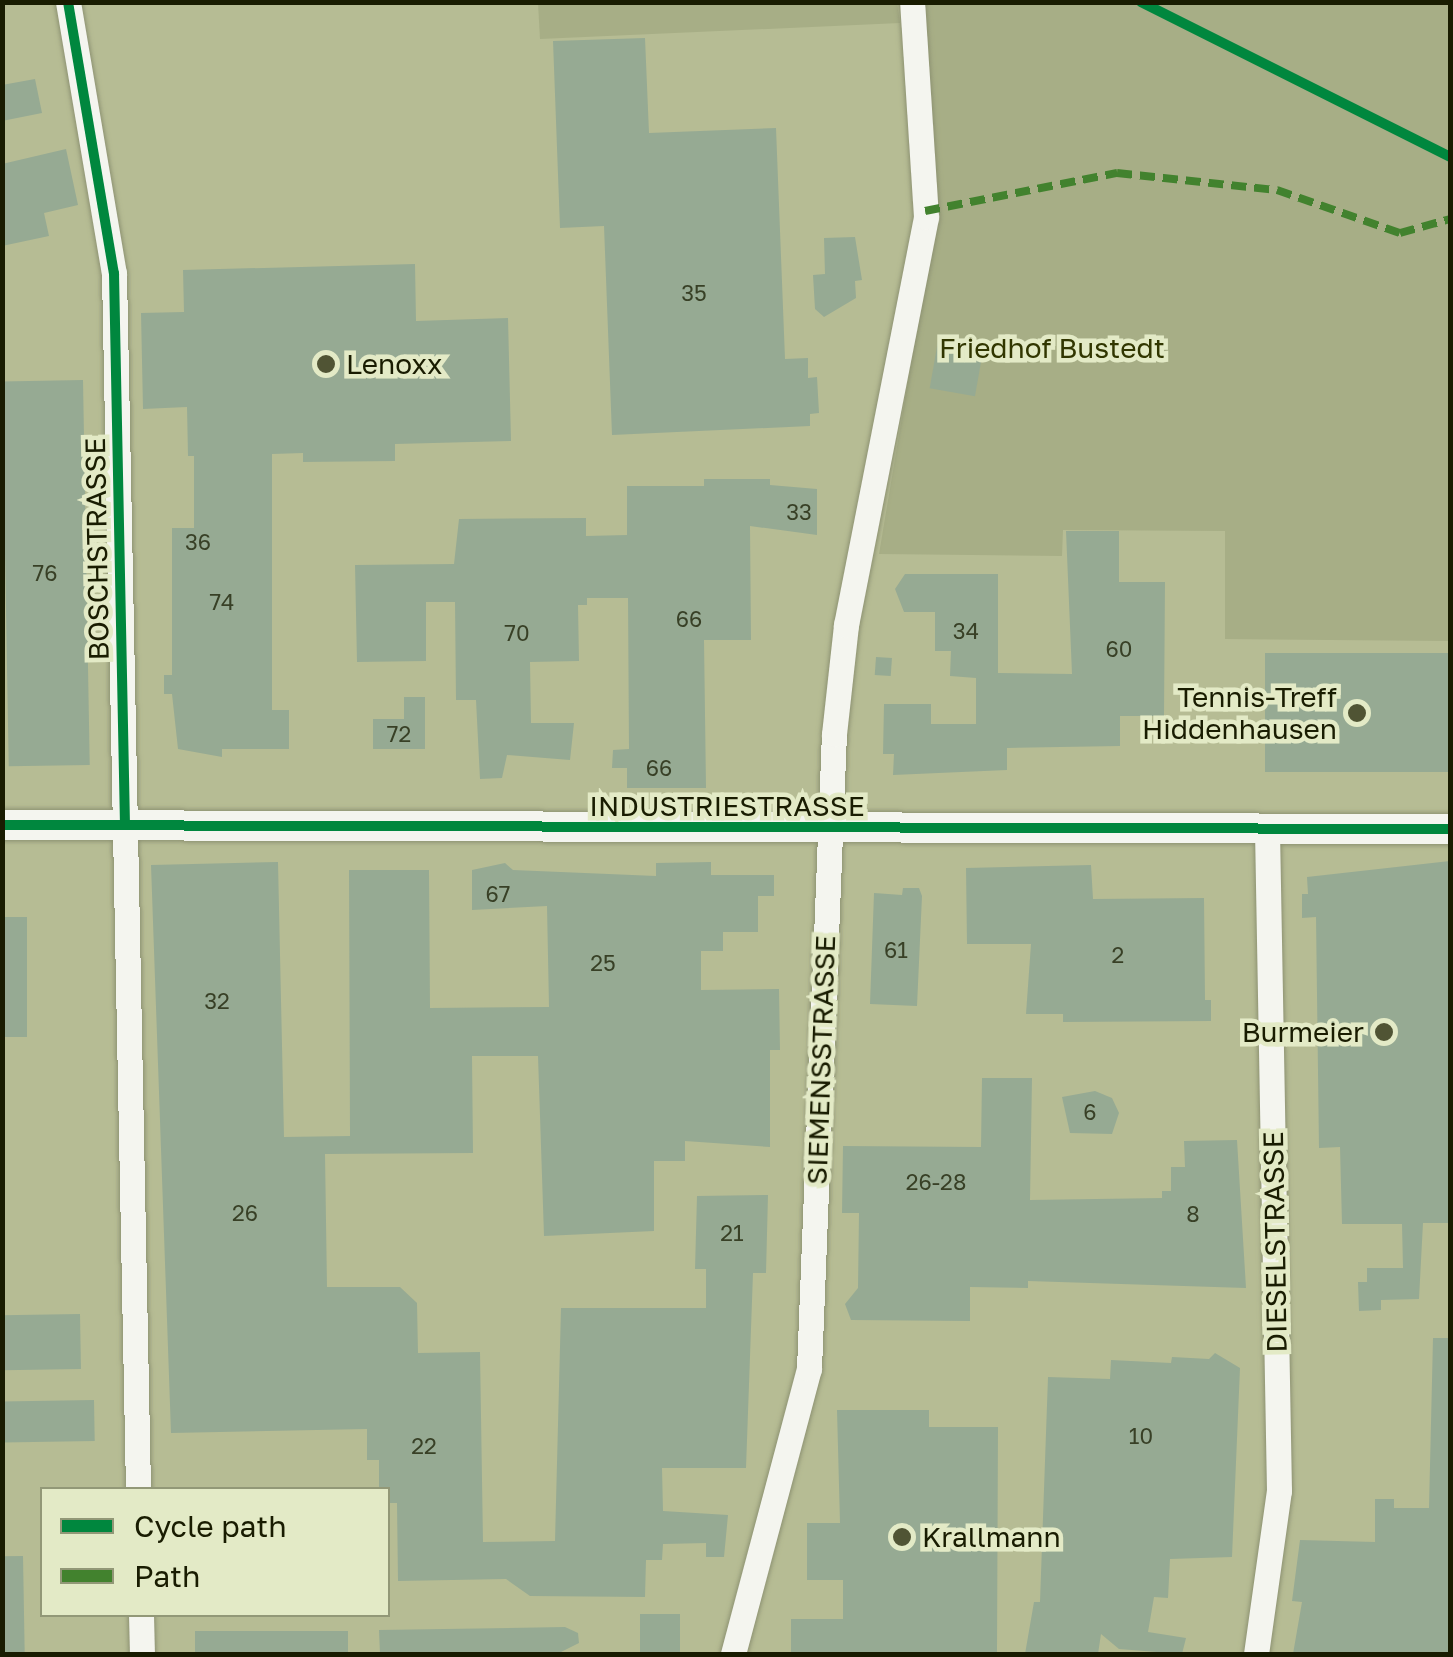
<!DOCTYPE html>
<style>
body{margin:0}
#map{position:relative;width:1453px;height:1657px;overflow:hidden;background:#b6bc94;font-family:"Golos Text",sans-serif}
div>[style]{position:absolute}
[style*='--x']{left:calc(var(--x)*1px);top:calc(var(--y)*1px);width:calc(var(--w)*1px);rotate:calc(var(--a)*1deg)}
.green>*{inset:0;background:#a7ae86}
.building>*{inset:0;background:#96aa93;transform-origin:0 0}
.roads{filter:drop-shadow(0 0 2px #8d9272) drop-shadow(0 0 2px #8d9272)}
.minor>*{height:25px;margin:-12.5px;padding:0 12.5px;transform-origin:12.5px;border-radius:12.5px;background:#f4f5ef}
.tertiary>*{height:30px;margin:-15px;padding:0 15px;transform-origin:15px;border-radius:15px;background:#f4f5ef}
.quiet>*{height:8px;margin-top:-4px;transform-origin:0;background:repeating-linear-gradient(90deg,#42822e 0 15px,transparent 0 23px)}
.cycleway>*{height:10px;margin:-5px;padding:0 5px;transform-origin:5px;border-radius:5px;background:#00873e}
.dots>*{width:28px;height:28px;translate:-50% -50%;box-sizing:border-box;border:5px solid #e3eac6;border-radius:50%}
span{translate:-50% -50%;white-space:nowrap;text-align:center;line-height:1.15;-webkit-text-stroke:9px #e3eac6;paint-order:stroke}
.number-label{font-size:22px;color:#384026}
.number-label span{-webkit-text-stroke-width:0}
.park-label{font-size:28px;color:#313600}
.poi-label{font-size:28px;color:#191c01}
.left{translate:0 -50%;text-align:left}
.right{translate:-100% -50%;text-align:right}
.street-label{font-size:28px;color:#191c01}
.frame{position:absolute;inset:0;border:5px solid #191c01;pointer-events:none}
.legend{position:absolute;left:40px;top:1487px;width:350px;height:130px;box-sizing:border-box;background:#e3eac6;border:2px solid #929877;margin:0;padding:12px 18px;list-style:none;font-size:30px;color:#191c01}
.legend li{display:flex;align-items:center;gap:20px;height:50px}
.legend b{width:50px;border:2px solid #929877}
</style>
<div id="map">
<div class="green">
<i style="clip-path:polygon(538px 3px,897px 3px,900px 23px,540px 39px)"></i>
<i style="clip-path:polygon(916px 3px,1450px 3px,1450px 641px,1225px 639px,1225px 531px,1063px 530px,1062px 556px,879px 554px,936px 215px)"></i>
</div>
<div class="building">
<i style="clip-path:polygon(645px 38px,649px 133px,776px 128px,785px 359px,808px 358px,808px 378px,817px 377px,819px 413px,810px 414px,810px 426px,612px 435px,604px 226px,560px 228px,553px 41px)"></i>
<i style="clip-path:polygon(35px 79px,42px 113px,2px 121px,2px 85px)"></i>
<i style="clip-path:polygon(66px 149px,78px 205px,44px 213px,49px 236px,2px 246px,2px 164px)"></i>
<i style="clip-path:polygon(855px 237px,862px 280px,855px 281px,856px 298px,824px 317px,815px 309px,813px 275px,825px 274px,824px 238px)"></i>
<i style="clip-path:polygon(415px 264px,416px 321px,508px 318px,511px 441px,395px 444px,395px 461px,303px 462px,303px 453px,272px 454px,272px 710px,289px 710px,289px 749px,222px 749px,222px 757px,178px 749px,172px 694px,164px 694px,164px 675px,172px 675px,172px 528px,194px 528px,194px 456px,188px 456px,187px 407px,143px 409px,141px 313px,184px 312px,183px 270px)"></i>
<i style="left:938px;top:341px;width:46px;height:48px;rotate:10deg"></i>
<i style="left:83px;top:380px;width:385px;height:81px;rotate:89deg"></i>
<i style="clip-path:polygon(704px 479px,770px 479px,770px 485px,817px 489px,817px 535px,750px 526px,751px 640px,704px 640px,706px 788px,627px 788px,627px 768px,612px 768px,613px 750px,629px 749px,628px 598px,587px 598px,587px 605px,578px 605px,579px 661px,530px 662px,531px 723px,574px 723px,570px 760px,507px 755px,502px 778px,480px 779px,476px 700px,456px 700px,455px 602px,426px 602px,426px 661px,357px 662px,355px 565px,454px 564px,459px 519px,586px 518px,586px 536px,627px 535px,627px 486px,704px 486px)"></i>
<i style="clip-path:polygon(1066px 531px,1119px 531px,1119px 582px,1165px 582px,1164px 716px,1120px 716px,1120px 746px,1007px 748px,1007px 770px,893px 775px,894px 754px,883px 754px,884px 704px,931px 704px,931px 724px,976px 724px,976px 678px,950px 676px,951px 651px,935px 651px,935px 612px,904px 612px,895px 589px,905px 574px,998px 574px,998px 673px,1072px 674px)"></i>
<i style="left:1265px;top:653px;width:185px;height:119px"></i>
<i style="left:876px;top:657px;width:16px;height:18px;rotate:4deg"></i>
<i style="clip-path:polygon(404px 697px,425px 697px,425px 749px,373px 749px,373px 719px,404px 719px)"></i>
<i style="clip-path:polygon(1450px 861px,1450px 1223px,1423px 1223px,1419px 1299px,1381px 1300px,1381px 1310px,1359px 1311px,1358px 1282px,1367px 1282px,1367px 1268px,1403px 1268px,1402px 1224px,1342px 1224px,1340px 1147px,1319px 1148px,1316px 917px,1302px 918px,1302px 894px,1308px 894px,1307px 877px)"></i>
<i style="clip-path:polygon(278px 862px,284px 1137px,350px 1136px,349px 870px,429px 870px,430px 1008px,549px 1007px,547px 906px,472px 910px,472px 870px,505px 863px,513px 870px,656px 876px,656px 863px,711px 862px,711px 875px,774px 875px,774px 896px,758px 896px,758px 932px,723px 932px,723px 951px,701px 951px,701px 990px,779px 989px,780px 1050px,770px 1050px,770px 1147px,685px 1141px,685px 1161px,654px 1161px,654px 1231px,544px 1236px,538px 1056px,472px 1056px,473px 1153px,325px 1154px,327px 1287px,400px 1287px,417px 1303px,418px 1353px,480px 1352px,483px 1542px,555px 1541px,561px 1308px,706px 1308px,706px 1269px,695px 1269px,697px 1196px,768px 1195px,766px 1273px,753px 1273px,746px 1468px,662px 1468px,663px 1511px,728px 1515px,724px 1557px,706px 1557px,706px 1543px,663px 1544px,662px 1560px,646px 1560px,645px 1597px,530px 1596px,506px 1579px,398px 1581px,397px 1503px,388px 1503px,388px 1490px,379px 1490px,379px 1460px,367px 1460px,367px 1429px,171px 1433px,151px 865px)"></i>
<i style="clip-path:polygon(1091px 865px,1093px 899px,1204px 898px,1205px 1000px,1211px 1000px,1211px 1021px,1063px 1022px,1063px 1014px,1026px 1014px,1031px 944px,967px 944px,966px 868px)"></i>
<i style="clip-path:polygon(903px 888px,919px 888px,922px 896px,917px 1006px,870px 1004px,874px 893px,902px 895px)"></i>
<i style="left:2px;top:917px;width:25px;height:120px"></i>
<i style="clip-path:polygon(982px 1078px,1032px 1078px,1030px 1200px,1162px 1198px,1162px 1191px,1171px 1191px,1171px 1167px,1185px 1167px,1184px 1141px,1237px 1140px,1246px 1288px,1028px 1281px,1028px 1288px,970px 1287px,970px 1321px,851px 1320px,845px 1304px,858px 1288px,859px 1213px,842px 1213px,843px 1146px,981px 1147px)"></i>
<i style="clip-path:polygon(1095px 1091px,1112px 1098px,1119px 1113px,1112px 1134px,1070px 1133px,1062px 1097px)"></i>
<i style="left:80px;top:1314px;width:55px;height:78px;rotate:89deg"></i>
<i style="clip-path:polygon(1433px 1338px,1450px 1338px,1450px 1654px,1293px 1654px,1302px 1602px,1292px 1601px,1300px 1540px,1375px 1542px,1375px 1499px,1394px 1499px,1394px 1508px,1429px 1508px)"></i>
<i style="clip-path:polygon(1215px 1353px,1240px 1368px,1232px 1557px,1170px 1559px,1168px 1598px,1154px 1597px,1148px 1632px,1186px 1638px,1182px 1654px,1119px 1649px,1101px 1634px,1098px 1654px,1025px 1654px,1034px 1602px,1040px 1602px,1048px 1377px,1110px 1379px,1111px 1360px,1171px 1363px,1172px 1357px,1209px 1359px)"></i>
<i style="left:94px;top:1400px;width:41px;height:92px;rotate:89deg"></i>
<i style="clip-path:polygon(837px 1410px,929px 1410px,929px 1427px,998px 1427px,997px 1654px,791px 1654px,791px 1619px,843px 1619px,843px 1580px,807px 1580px,807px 1523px,840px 1523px)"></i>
<i style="left:23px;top:1556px;width:98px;height:21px;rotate:89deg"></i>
<i style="left:640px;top:1614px;width:40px;height:40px"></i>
<i style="clip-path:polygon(565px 1627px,578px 1633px,579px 1643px,557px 1654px,380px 1654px,379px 1630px)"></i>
<i style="left:348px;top:1631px;width:23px;height:153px;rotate:90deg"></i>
</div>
<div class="roads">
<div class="minor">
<i style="--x:68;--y:2;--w:275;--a:80.4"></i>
<i style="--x:114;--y:273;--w:1217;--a:88.87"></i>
<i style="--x:141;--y:1614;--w:40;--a:88.6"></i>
<i style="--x:733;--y:1654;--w:295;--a:-75.1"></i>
<i style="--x:809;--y:1369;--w:635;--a:-87.75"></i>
<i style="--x:834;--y:734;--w:110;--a:-83.7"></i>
<i style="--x:846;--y:625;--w:416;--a:-78.9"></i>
<i style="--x:926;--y:217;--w:215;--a:-93.7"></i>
<i style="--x:1256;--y:1654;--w:165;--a:-82"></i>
<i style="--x:1279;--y:1491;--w:663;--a:-91.04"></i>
</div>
<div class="tertiary">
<i style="--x:2;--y:825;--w:1448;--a:0.16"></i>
</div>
</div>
<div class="quiet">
<i style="--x:925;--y:211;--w:196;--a:-11.2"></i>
<i style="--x:1117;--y:173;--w:161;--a:6.1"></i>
<i style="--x:1277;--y:190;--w:130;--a:19.3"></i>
<i style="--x:1400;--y:233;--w:52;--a:-15.6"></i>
</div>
<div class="cycleway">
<i style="--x:68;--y:2;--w:275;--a:80.4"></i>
<i style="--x:114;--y:273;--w:552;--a:88.86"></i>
<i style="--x:1141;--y:2;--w:346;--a:26.6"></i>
<i style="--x:2;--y:825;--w:1448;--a:0.16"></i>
</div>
<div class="dots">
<i style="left:326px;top:364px;background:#505434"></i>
<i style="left:1357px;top:713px;background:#505434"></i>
<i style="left:1384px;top:1032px;background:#505434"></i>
<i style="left:902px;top:1537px;background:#505434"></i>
</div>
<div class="number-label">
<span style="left:694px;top:293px">35</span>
<span style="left:799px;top:512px">33</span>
<span style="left:198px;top:542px">36</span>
<span style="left:45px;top:573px">76</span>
<span style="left:222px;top:602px">74</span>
<span style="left:689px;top:619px">66</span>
<span style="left:966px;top:631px">34</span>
<span style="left:517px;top:633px">70</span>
<span style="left:1119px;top:649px">60</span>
<span style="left:399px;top:734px">72</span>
<span style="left:659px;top:768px">66</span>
<span style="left:498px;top:894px">67</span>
<span style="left:896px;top:950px">61</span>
<span style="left:1118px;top:955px">2</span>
<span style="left:603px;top:963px">25</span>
<span style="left:217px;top:1001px">32</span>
<span style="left:1090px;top:1112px">6</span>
<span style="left:936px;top:1182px">26-28</span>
<span style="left:245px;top:1213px">26</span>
<span style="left:1193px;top:1214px">8</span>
<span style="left:732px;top:1233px">21</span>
<span style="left:1141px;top:1436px">10</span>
<span style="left:424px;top:1446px">22</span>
</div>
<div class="park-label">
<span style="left:1052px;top:348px">Friedhof Bustedt</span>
</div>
<div class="poi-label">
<span class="left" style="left:346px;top:364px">Lenoxx</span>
<span class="right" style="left:1337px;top:713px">Tennis-Treff<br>Hiddenhausen</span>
<span class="right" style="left:1364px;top:1032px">Burmeier</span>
<span class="left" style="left:922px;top:1537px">Krallmann</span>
</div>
<div class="street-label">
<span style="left:97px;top:549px;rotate:-91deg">BOSCHSTRASSE</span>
<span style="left:727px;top:806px">INDUSTRIESTRASSE</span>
<span style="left:821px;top:1060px;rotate:-88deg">SIEMENSSTRASSE</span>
<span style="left:1275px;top:1242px;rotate:-91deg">DIESELSTRASSE</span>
</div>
<div class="frame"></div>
<ul class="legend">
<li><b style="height:12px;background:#00873e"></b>Cycle path</li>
<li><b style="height:12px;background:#42822e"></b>Path</li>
</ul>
</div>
